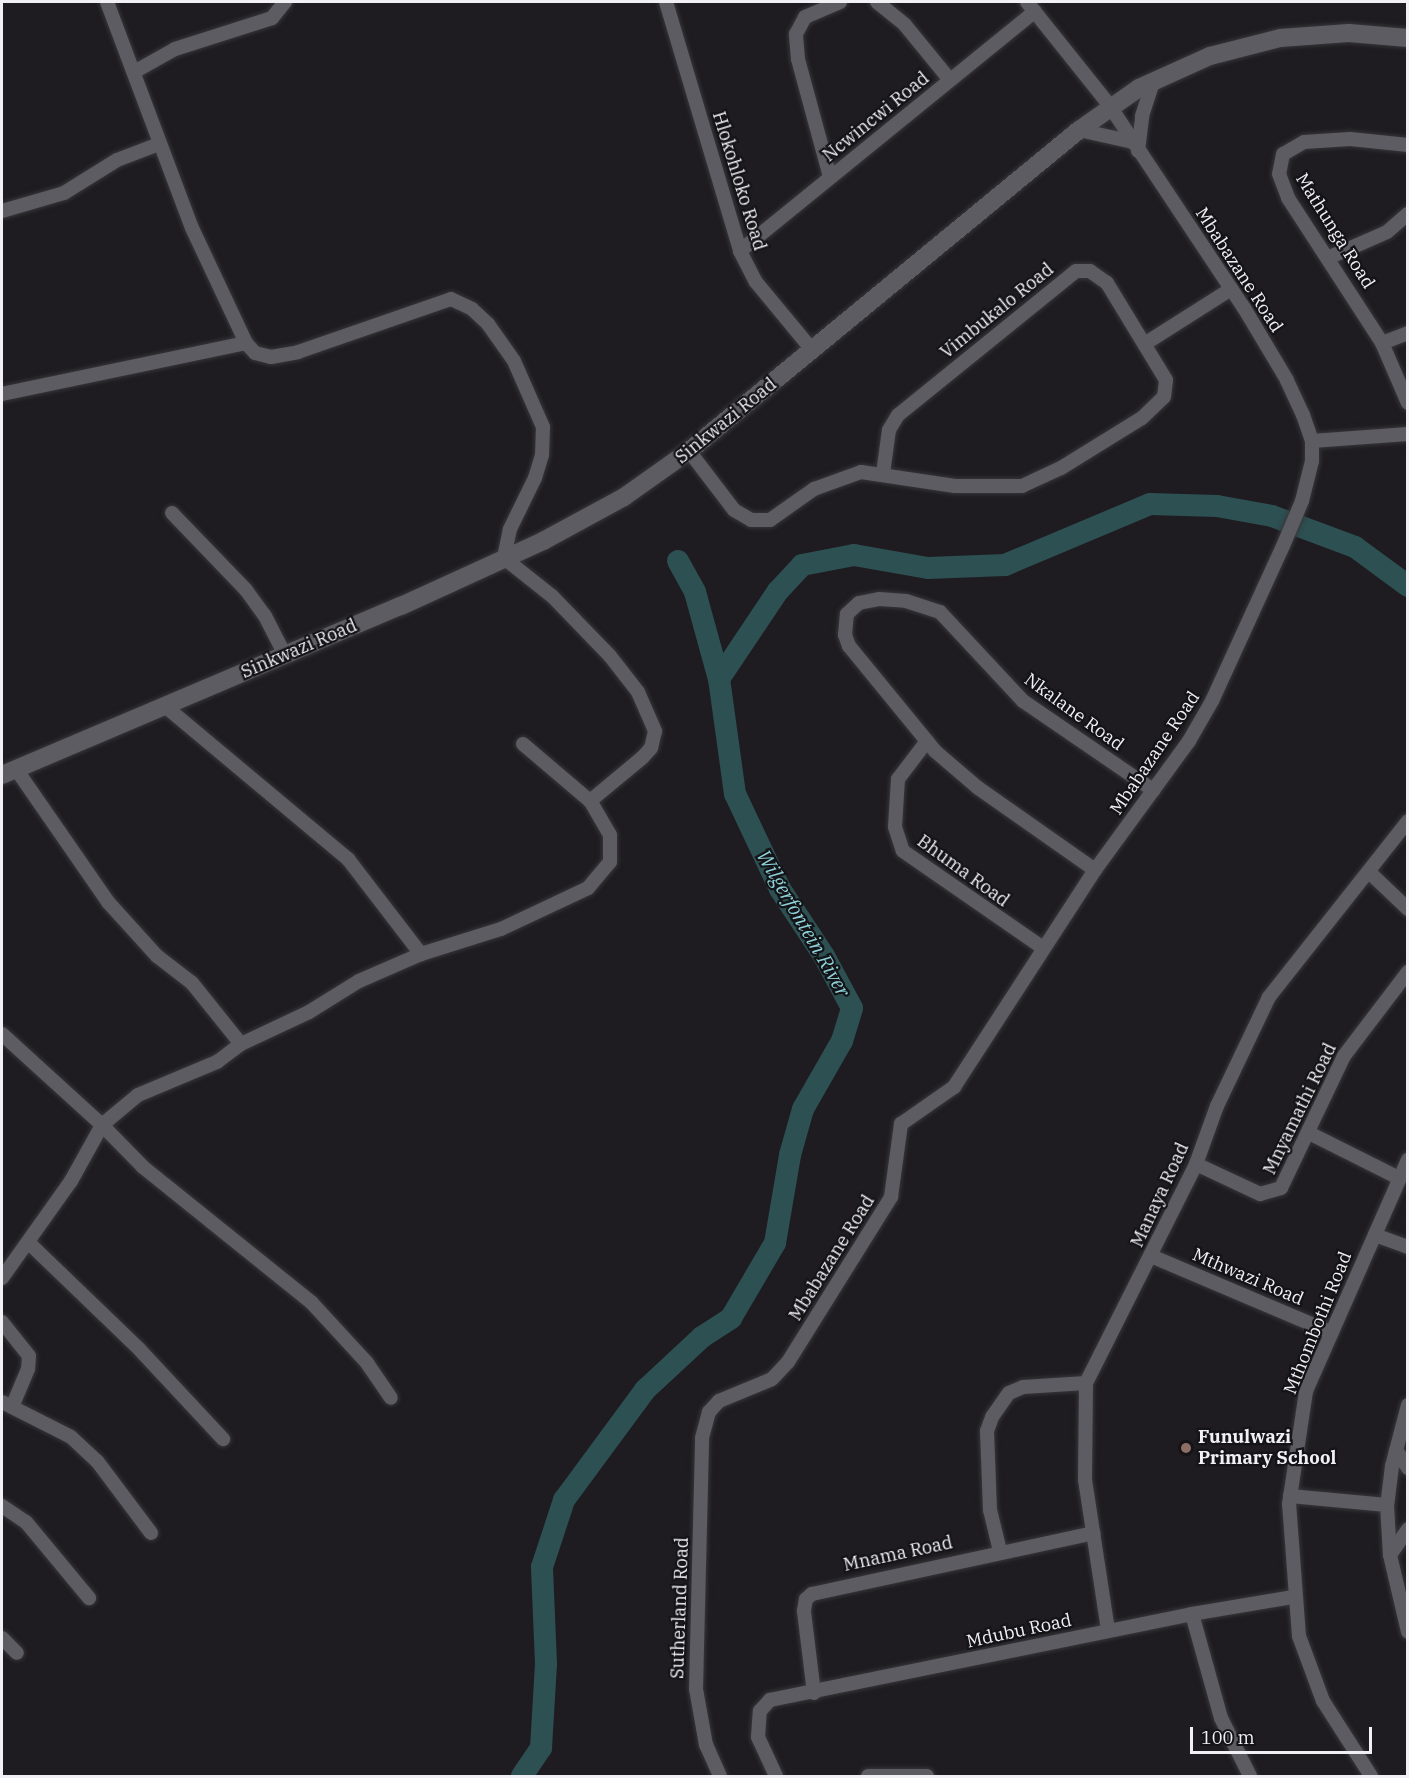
<!DOCTYPE html>
<style>
body{margin:0}
#map{position:relative;width:1409px;height:1778px;overflow:hidden;background:#1e1c21;font-family:"IBM Plex Serif",serif}
div>[style]{position:absolute}
[style*='--x']{left:calc(var(--x)*1px);top:calc(var(--y)*1px);width:calc(var(--w)*1px);rotate:calc(var(--a)*1deg)}
.river>*{height:22px;margin:-11px;padding:0 11px;transform-origin:11px;border-radius:11px;background:#2d5052}
.roads{filter:drop-shadow(0 0 2px #37363a) drop-shadow(0 0 2px #37363a)}
.street>*{height:14px;margin:-7px;padding:0 7px;transform-origin:7px;border-radius:7px;background:#5d5c62}
.secondary>*{height:18px;margin:-9px;padding:0 9px;transform-origin:9px;border-radius:9px;background:#5d5c62}
.dots>*{width:16px;height:16px;translate:-50% -50%;box-sizing:border-box;border:3px solid #141318;border-radius:50%}
span{translate:-50% -50%;white-space:nowrap;text-align:center;line-height:1.15;-webkit-text-stroke:4.5px #141318;paint-order:stroke}
.street-label{font-size:18px;color:#f1f0f4}
.poi-label{font-size:18px;color:#f1f0f4;font-weight:700}
.left{translate:0 -50%;text-align:left}
.water-label{font-size:20px;color:#8dd3d8;font-style:italic}
.frame{position:absolute;inset:0;border:3px solid #f1f0f4;pointer-events:none}
.scale{position:absolute;left:1190px;top:1727px;width:182px;height:27px;box-sizing:border-box;border:3px solid #f1f0f4;border-top:0;padding-left:8px;font-size:18px;line-height:21px;white-space:nowrap;color:#f1f0f4;-webkit-text-stroke:4px #141318;paint-order:stroke}
</style>
<div id="map">
<div class="river">
<i style="--x:678;--y:561;--w:35;--a:61"></i>
<i style="--x:695;--y:592;--w:90;--a:74.6"></i>
<i style="--x:522;--y:1776;--w:34;--a:-56"></i>
<i style="--x:541;--y:1748;--w:84;--a:-86.6"></i>
<i style="--x:546;--y:1664;--w:97;--a:-92.4"></i>
<i style="--x:542;--y:1567;--w:71;--a:-71.8"></i>
<i style="--x:564;--y:1500;--w:137;--a:-53.6"></i>
<i style="--x:645;--y:1390;--w:78;--a:-42.9"></i>
<i style="--x:702;--y:1337;--w:35;--a:-33"></i>
<i style="--x:731;--y:1318;--w:87;--a:-59.6"></i>
<i style="--x:775;--y:1243;--w:89;--a:-80.3"></i>
<i style="--x:790;--y:1155;--w:48;--a:-74.2"></i>
<i style="--x:803;--y:1109;--w:78;--a:-60.2"></i>
<i style="--x:842;--y:1041;--w:34;--a:-73"></i>
<i style="--x:852;--y:1008;--w:59;--a:-118.3"></i>
<i style="--x:824;--y:956;--w:80;--a:-123.3"></i>
<i style="--x:780;--y:889;--w:105;--a:-115.3"></i>
<i style="--x:735;--y:794;--w:116;--a:-97.9"></i>
<i style="--x:719;--y:679;--w:106;--a:-56.2"></i>
<i style="--x:778;--y:591;--w:35;--a:-47"></i>
<i style="--x:802;--y:565;--w:53;--a:-10.9"></i>
<i style="--x:854;--y:555;--w:75;--a:10"></i>
<i style="--x:928;--y:568;--w:77;--a:-2.2"></i>
<i style="--x:1005;--y:565;--w:157;--a:-22.8"></i>
<i style="--x:1150;--y:504;--w:67;--a:1.7"></i>
<i style="--x:1217;--y:506;--w:56;--a:10.3"></i>
<i style="--x:1272;--y:516;--w:89;--a:20.5"></i>
<i style="--x:1355;--y:547;--w:66;--a:36.3"></i>
</div>
<div class="roads">
<div class="street">
<i style="--x:107;--y:2;--w:241;--a:69.4"></i>
<i style="--x:192;--y:228;--w:127;--a:64.8"></i>
<i style="--x:246;--y:343;--w:13;--a:48"></i>
<i style="--x:255;--y:353;--w:16;--a:14"></i>
<i style="--x:271;--y:357;--w:27;--a:-10"></i>
<i style="--x:298;--y:352;--w:162;--a:-19.1"></i>
<i style="--x:451;--y:299;--w:23;--a:25"></i>
<i style="--x:472;--y:309;--w:22;--a:43"></i>
<i style="--x:488;--y:324;--w:45;--a:54.9"></i>
<i style="--x:514;--y:361;--w:72;--a:66.3"></i>
<i style="--x:543;--y:427;--w:28;--a:92"></i>
<i style="--x:542;--y:455;--w:24;--a:107"></i>
<i style="--x:535;--y:478;--w:57;--a:116.1"></i>
<i style="--x:510;--y:529;--w:30;--a:102"></i>
<i style="--x:504;--y:558;--w:61;--a:38.4"></i>
<i style="--x:552;--y:596;--w:83;--a:46"></i>
<i style="--x:610;--y:656;--w:46;--a:52.1"></i>
<i style="--x:638;--y:692;--w:43;--a:66.4"></i>
<i style="--x:655;--y:731;--w:17;--a:103"></i>
<i style="--x:651;--y:748;--w:12;--a:132"></i>
<i style="--x:643;--y:757;--w:69;--a:140.3"></i>
<i style="--x:666;--y:2;--w:260;--a:73.4"></i>
<i style="--x:740;--y:251;--w:35;--a:63"></i>
<i style="--x:756;--y:282;--w:89;--a:50.4"></i>
<i style="--x:877;--y:2;--w:36;--a:39"></i>
<i style="--x:905;--y:25;--w:71;--a:50.7"></i>
<i style="--x:134;--y:72;--w:47;--a:-29.3"></i>
<i style="--x:175;--y:49;--w:102;--a:-17.7"></i>
<i style="--x:272;--y:18;--w:21;--a:-51"></i>
<i style="--x:1079;--y:130;--w:55;--a:12.5"></i>
<i style="--x:1408;--y:145;--w:58;--a:-174.1"></i>
<i style="--x:1350;--y:139;--w:46;--a:176.3"></i>
<i style="--x:1304;--y:142;--w:24;--a:150"></i>
<i style="--x:1283;--y:154;--w:20;--a:101"></i>
<i style="--x:1279;--y:174;--w:26;--a:69"></i>
<i style="--x:1288;--y:198;--w:173;--a:57"></i>
<i style="--x:1382;--y:343;--w:65;--a:66.6"></i>
<i style="--x:1138;--y:151;--w:35;--a:-83"></i>
<i style="--x:1142;--y:116;--w:38;--a:-72"></i>
<i style="--x:830;--y:177;--w:122;--a:-105.2"></i>
<i style="--x:798;--y:59;--w:25;--a:-95"></i>
<i style="--x:796;--y:34;--w:19;--a:-62"></i>
<i style="--x:805;--y:17;--w:38;--a:-23"></i>
<i style="--x:2;--y:211;--w:65;--a:-16.2"></i>
<i style="--x:64;--y:193;--w:62;--a:-31.9"></i>
<i style="--x:117;--y:160;--w:45;--a:-20.9"></i>
<i style="--x:740;--y:251;--w:380;--a:-39.1"></i>
<i style="--x:1330;--y:257;--w:62;--a:-23.7"></i>
<i style="--x:1387;--y:232;--w:28;--a:-41"></i>
<i style="--x:1146;--y:343;--w:101;--a:-32.4"></i>
<i style="--x:1382;--y:343;--w:28;--a:-21"></i>
<i style="--x:2;--y:394;--w:249;--a:-11.8"></i>
<i style="--x:1312;--y:441;--w:96;--a:-4.2"></i>
<i style="--x:689;--y:451;--w:74;--a:52.7"></i>
<i style="--x:734;--y:510;--w:20;--a:30"></i>
<i style="--x:751;--y:520;--w:19;--a:0"></i>
<i style="--x:770;--y:520;--w:54;--a:-35.2"></i>
<i style="--x:814;--y:489;--w:50;--a:-19.9"></i>
<i style="--x:861;--y:472;--w:95;--a:8.5"></i>
<i style="--x:955;--y:486;--w:67;--a:0"></i>
<i style="--x:1022;--y:486;--w:43;--a:-24.8"></i>
<i style="--x:1061;--y:468;--w:95;--a:-31.7"></i>
<i style="--x:1142;--y:418;--w:30;--a:-44"></i>
<i style="--x:1164;--y:397;--w:17;--a:-83"></i>
<i style="--x:1166;--y:380;--w:114;--a:-121.3"></i>
<i style="--x:1107;--y:283;--w:21;--a:-145"></i>
<i style="--x:1090;--y:271;--w:14;--a:180"></i>
<i style="--x:1076;--y:271;--w:229;--a:141"></i>
<i style="--x:898;--y:415;--w:17;--a:121"></i>
<i style="--x:889;--y:430;--w:43;--a:97.9"></i>
<i style="--x:172;--y:513;--w:107;--a:46.1"></i>
<i style="--x:246;--y:590;--w:32;--a:54"></i>
<i style="--x:265;--y:616;--w:44;--a:62.9"></i>
<i style="--x:165;--y:706;--w:239;--a:39.9"></i>
<i style="--x:348;--y:859;--w:120;--a:52.5"></i>
<i style="--x:927;--y:741;--w:48;--a:127.3"></i>
<i style="--x:898;--y:779;--w:48;--a:93.6"></i>
<i style="--x:895;--y:827;--w:25;--a:72"></i>
<i style="--x:903;--y:851;--w:170;--a:34.7"></i>
<i style="--x:16;--y:769;--w:162;--a:55.3"></i>
<i style="--x:108;--y:902;--w:73;--a:47.8"></i>
<i style="--x:157;--y:956;--w:44;--a:37.6"></i>
<i style="--x:192;--y:983;--w:78;--a:51.2"></i>
<i style="--x:1095;--y:870;--w:144;--a:-144.9"></i>
<i style="--x:977;--y:787;--w:55;--a:-139.4"></i>
<i style="--x:935;--y:751;--w:136;--a:-129.3"></i>
<i style="--x:849;--y:646;--w:12;--a:-110"></i>
<i style="--x:845;--y:635;--w:21;--a:-85"></i>
<i style="--x:847;--y:614;--w:16;--a:-43"></i>
<i style="--x:859;--y:603;--w:20;--a:-11"></i>
<i style="--x:879;--y:599;--w:27;--a:4"></i>
<i style="--x:906;--y:601;--w:36;--a:18"></i>
<i style="--x:940;--y:612;--w:122;--a:47"></i>
<i style="--x:1023;--y:701;--w:158;--a:34.4"></i>
<i style="--x:1369;--y:872;--w:54;--a:43.5"></i>
<i style="--x:2;--y:1034;--w:135;--a:42.3"></i>
<i style="--x:102;--y:1125;--w:47;--a:-39.8"></i>
<i style="--x:138;--y:1095;--w:86;--a:-22.7"></i>
<i style="--x:217;--y:1062;--w:30;--a:-37"></i>
<i style="--x:241;--y:1044;--w:75;--a:-25.2"></i>
<i style="--x:309;--y:1012;--w:59;--a:-31.8"></i>
<i style="--x:359;--y:981;--w:68;--a:-23.5"></i>
<i style="--x:421;--y:954;--w:84;--a:-17.4"></i>
<i style="--x:501;--y:929;--w:96;--a:-25.2"></i>
<i style="--x:588;--y:888;--w:34;--a:-50"></i>
<i style="--x:610;--y:862;--w:27;--a:-90"></i>
<i style="--x:610;--y:835;--w:39;--a:-120"></i>
<i style="--x:590;--y:801;--w:88;--a:-139.6"></i>
<i style="--x:1309;--y:1133;--w:101;--a:26.6"></i>
<i style="--x:1196;--y:1164;--w:71;--a:25.1"></i>
<i style="--x:1260;--y:1194;--w:22;--a:-16"></i>
<i style="--x:1281;--y:1188;--w:146;--a:-64.5"></i>
<i style="--x:1344;--y:1056;--w:106;--a:-52.7"></i>
<i style="--x:1375;--y:1235;--w:35;--a:20"></i>
<i style="--x:29;--y:1243;--w:154;--a:43.9"></i>
<i style="--x:140;--y:1350;--w:122;--a:47"></i>
<i style="--x:1151;--y:1256;--w:194;--a:23"></i>
<i style="--x:2;--y:1278;--w:119;--a:-54.6"></i>
<i style="--x:71;--y:1181;--w:64;--a:-61"></i>
<i style="--x:102;--y:1125;--w:59;--a:45.7"></i>
<i style="--x:143;--y:1167;--w:216;--a:38.8"></i>
<i style="--x:311;--y:1302;--w:83;--a:47.4"></i>
<i style="--x:367;--y:1363;--w:42;--a:55.6"></i>
<i style="--x:2;--y:1322;--w:43;--a:51.5"></i>
<i style="--x:29;--y:1356;--w:13;--a:94"></i>
<i style="--x:28;--y:1369;--w:41;--a:112.8"></i>
<i style="--x:2;--y:1402;--w:77;--a:26.9"></i>
<i style="--x:71;--y:1437;--w:35;--a:43"></i>
<i style="--x:97;--y:1461;--w:90;--a:53.1"></i>
<i style="--x:1408;--y:1405;--w:63;--a:104.7"></i>
<i style="--x:1392;--y:1466;--w:39;--a:97"></i>
<i style="--x:1387;--y:1505;--w:50;--a:86.6"></i>
<i style="--x:1390;--y:1555;--w:79;--a:76.8"></i>
<i style="--x:1396;--y:1450;--w:22;--a:56"></i>
<i style="--x:1290;--y:1496;--w:97;--a:5.3"></i>
<i style="--x:2;--y:1506;--w:29;--a:34"></i>
<i style="--x:26;--y:1522;--w:99;--a:50.3"></i>
<i style="--x:1000;--y:1551;--w:42;--a:-103.7"></i>
<i style="--x:990;--y:1510;--w:79;--a:-92.2"></i>
<i style="--x:987;--y:1431;--w:15;--a:-70"></i>
<i style="--x:992;--y:1417;--w:29;--a:-55"></i>
<i style="--x:1009;--y:1393;--w:15;--a:-23"></i>
<i style="--x:1023;--y:1387;--w:63;--a:-3.6"></i>
<i style="--x:1390;--y:1555;--w:32;--a:-55"></i>
<i style="--x:1192;--y:1614;--w:108;--a:74.4"></i>
<i style="--x:1221;--y:1718;--w:65;--a:63.4"></i>
<i style="--x:1108;--y:1630;--w:153;--a:-98.7"></i>
<i style="--x:1085;--y:1479;--w:96;--a:-89.4"></i>
<i style="--x:1086;--y:1383;--w:245;--a:-63.3"></i>
<i style="--x:1196;--y:1164;--w:62;--a:-70.1"></i>
<i style="--x:1217;--y:1106;--w:121;--a:-64.5"></i>
<i style="--x:1269;--y:997;--w:224;--a:-51.7"></i>
<i style="--x:2;--y:1638;--w:21;--a:45"></i>
<i style="--x:814;--y:1693;--w:83;--a:-97"></i>
<i style="--x:804;--y:1611;--w:12;--a:-81"></i>
<i style="--x:806;--y:1599;--w:8;--a:-40"></i>
<i style="--x:812;--y:1594;--w:288;--a:-12.2"></i>
<i style="--x:720;--y:1776;--w:34;--a:-114"></i>
<i style="--x:706;--y:1745;--w:57;--a:-100.1"></i>
<i style="--x:696;--y:1689;--w:251;--a:-88.6"></i>
<i style="--x:702;--y:1438;--w:27;--a:-75"></i>
<i style="--x:709;--y:1412;--w:15;--a:-48"></i>
<i style="--x:719;--y:1401;--w:57;--a:-22.5"></i>
<i style="--x:772;--y:1379;--w:23;--a:-47"></i>
<i style="--x:788;--y:1362;--w:195;--a:-58"></i>
<i style="--x:891;--y:1197;--w:74;--a:-82.2"></i>
<i style="--x:901;--y:1124;--w:65;--a:-34.9"></i>
<i style="--x:954;--y:1087;--w:259;--a:-57"></i>
<i style="--x:1095;--y:870;--w:160;--a:-53.9"></i>
<i style="--x:1189;--y:741;--w:46;--a:-60.1"></i>
<i style="--x:1212;--y:701;--w:170;--a:-65.4"></i>
<i style="--x:1283;--y:546;--w:49;--a:-67.1"></i>
<i style="--x:1302;--y:501;--w:41;--a:-76"></i>
<i style="--x:1312;--y:461;--w:20;--a:-90"></i>
<i style="--x:1312;--y:441;--w:28;--a:-109"></i>
<i style="--x:1303;--y:415;--w:38;--a:-115"></i>
<i style="--x:1287;--y:380;--w:84;--a:-120.8"></i>
<i style="--x:1244;--y:308;--w:242;--a:-123.6"></i>
<i style="--x:1110;--y:106;--w:133;--a:-128.6"></i>
<i style="--x:776;--y:1776;--w:43;--a:-114.8"></i>
<i style="--x:758;--y:1737;--w:26;--a:-86"></i>
<i style="--x:760;--y:1711;--w:15;--a:-48"></i>
<i style="--x:770;--y:1700;--w:431;--a:-11.5"></i>
<i style="--x:1192;--y:1614;--w:102;--a:-9.6"></i>
<i style="--x:868;--y:1776;--w:59;--a:0"></i>
<i style="--x:1371;--y:1776;--w:89;--a:-122.6"></i>
<i style="--x:1323;--y:1701;--w:69;--a:-110.3"></i>
<i style="--x:1299;--y:1636;--w:132;--a:-94.3"></i>
<i style="--x:1289;--y:1504;--w:114;--a:-81.4"></i>
<i style="--x:1306;--y:1391;--w:253;--a:-66.2"></i>
</div>
<div class="secondary">
<i style="--x:2;--y:775;--w:433;--a:-23"></i>
<i style="--x:401;--y:606;--w:156;--a:-24.6"></i>
<i style="--x:543;--y:541;--w:92;--a:-28.5"></i>
<i style="--x:624;--y:497;--w:80;--a:-35.3"></i>
<i style="--x:689;--y:451;--w:505;--a:-39.46"></i>
<i style="--x:1079;--y:130;--w:73;--a:-35"></i>
<i style="--x:1139;--y:88;--w:78;--a:-24.3"></i>
<i style="--x:1210;--y:56;--w:72;--a:-14.4"></i>
<i style="--x:1280;--y:38;--w:69;--a:-4.1"></i>
<i style="--x:1349;--y:33;--w:59;--a:4.8"></i>
</div>
</div>
<div class="dots">
<i style="left:1186px;top:1448px;background:#8d6e63"></i>
</div>
<div class="street-label">
<span style="left:876px;top:117px;rotate:-39deg">Ncwincwi Road</span>
<span style="left:739px;top:181px;rotate:73deg">Hlokohloko Road</span>
<span style="left:1335px;top:231px;rotate:58deg">Mathunga Road</span>
<span style="left:1239px;top:270px;rotate:57deg">Mbabazane Road</span>
<span style="left:997px;top:311px;rotate:-39deg">Vimbukalo Road</span>
<span style="left:726px;top:421px;rotate:-39deg">Sinkwazi Road</span>
<span style="left:299px;top:649px;rotate:-23deg">Sinkwazi Road</span>
<span style="left:1074px;top:712px;rotate:36deg">Nkalane Road</span>
<span style="left:1155px;top:753px;rotate:-56deg">Mbabazane Road</span>
<span style="left:963px;top:871px;rotate:36deg">Bhuma Road</span>
<span style="left:1300px;top:1109px;rotate:-64deg">Mnyamathi Road</span>
<span style="left:1160px;top:1195px;rotate:-65deg">Manaya Road</span>
<span style="left:832px;top:1258px;rotate:-58deg">Mbabazane Road</span>
<span style="left:1248px;top:1277px;rotate:23deg">Mthwazi Road</span>
<span style="left:1318px;top:1323px;rotate:-68deg">Mthombothi Road</span>
<span style="left:898px;top:1554px;rotate:-12deg">Mnama Road</span>
<span style="left:680px;top:1608px;rotate:-88deg">Sutherland Road</span>
<span style="left:1019px;top:1631px;rotate:-12deg">Mdubu Road</span>
</div>
<div class="poi-label">
<span class="left" style="left:1198px;top:1448px">Funulwazi<br>Primary School</span>
</div>
<div class="water-label">
<span style="left:804px;top:923px;rotate:60deg">Wilgerfontein River</span>
</div>
<div class="frame"></div>
<div class="scale">100 m</div>
</div>
